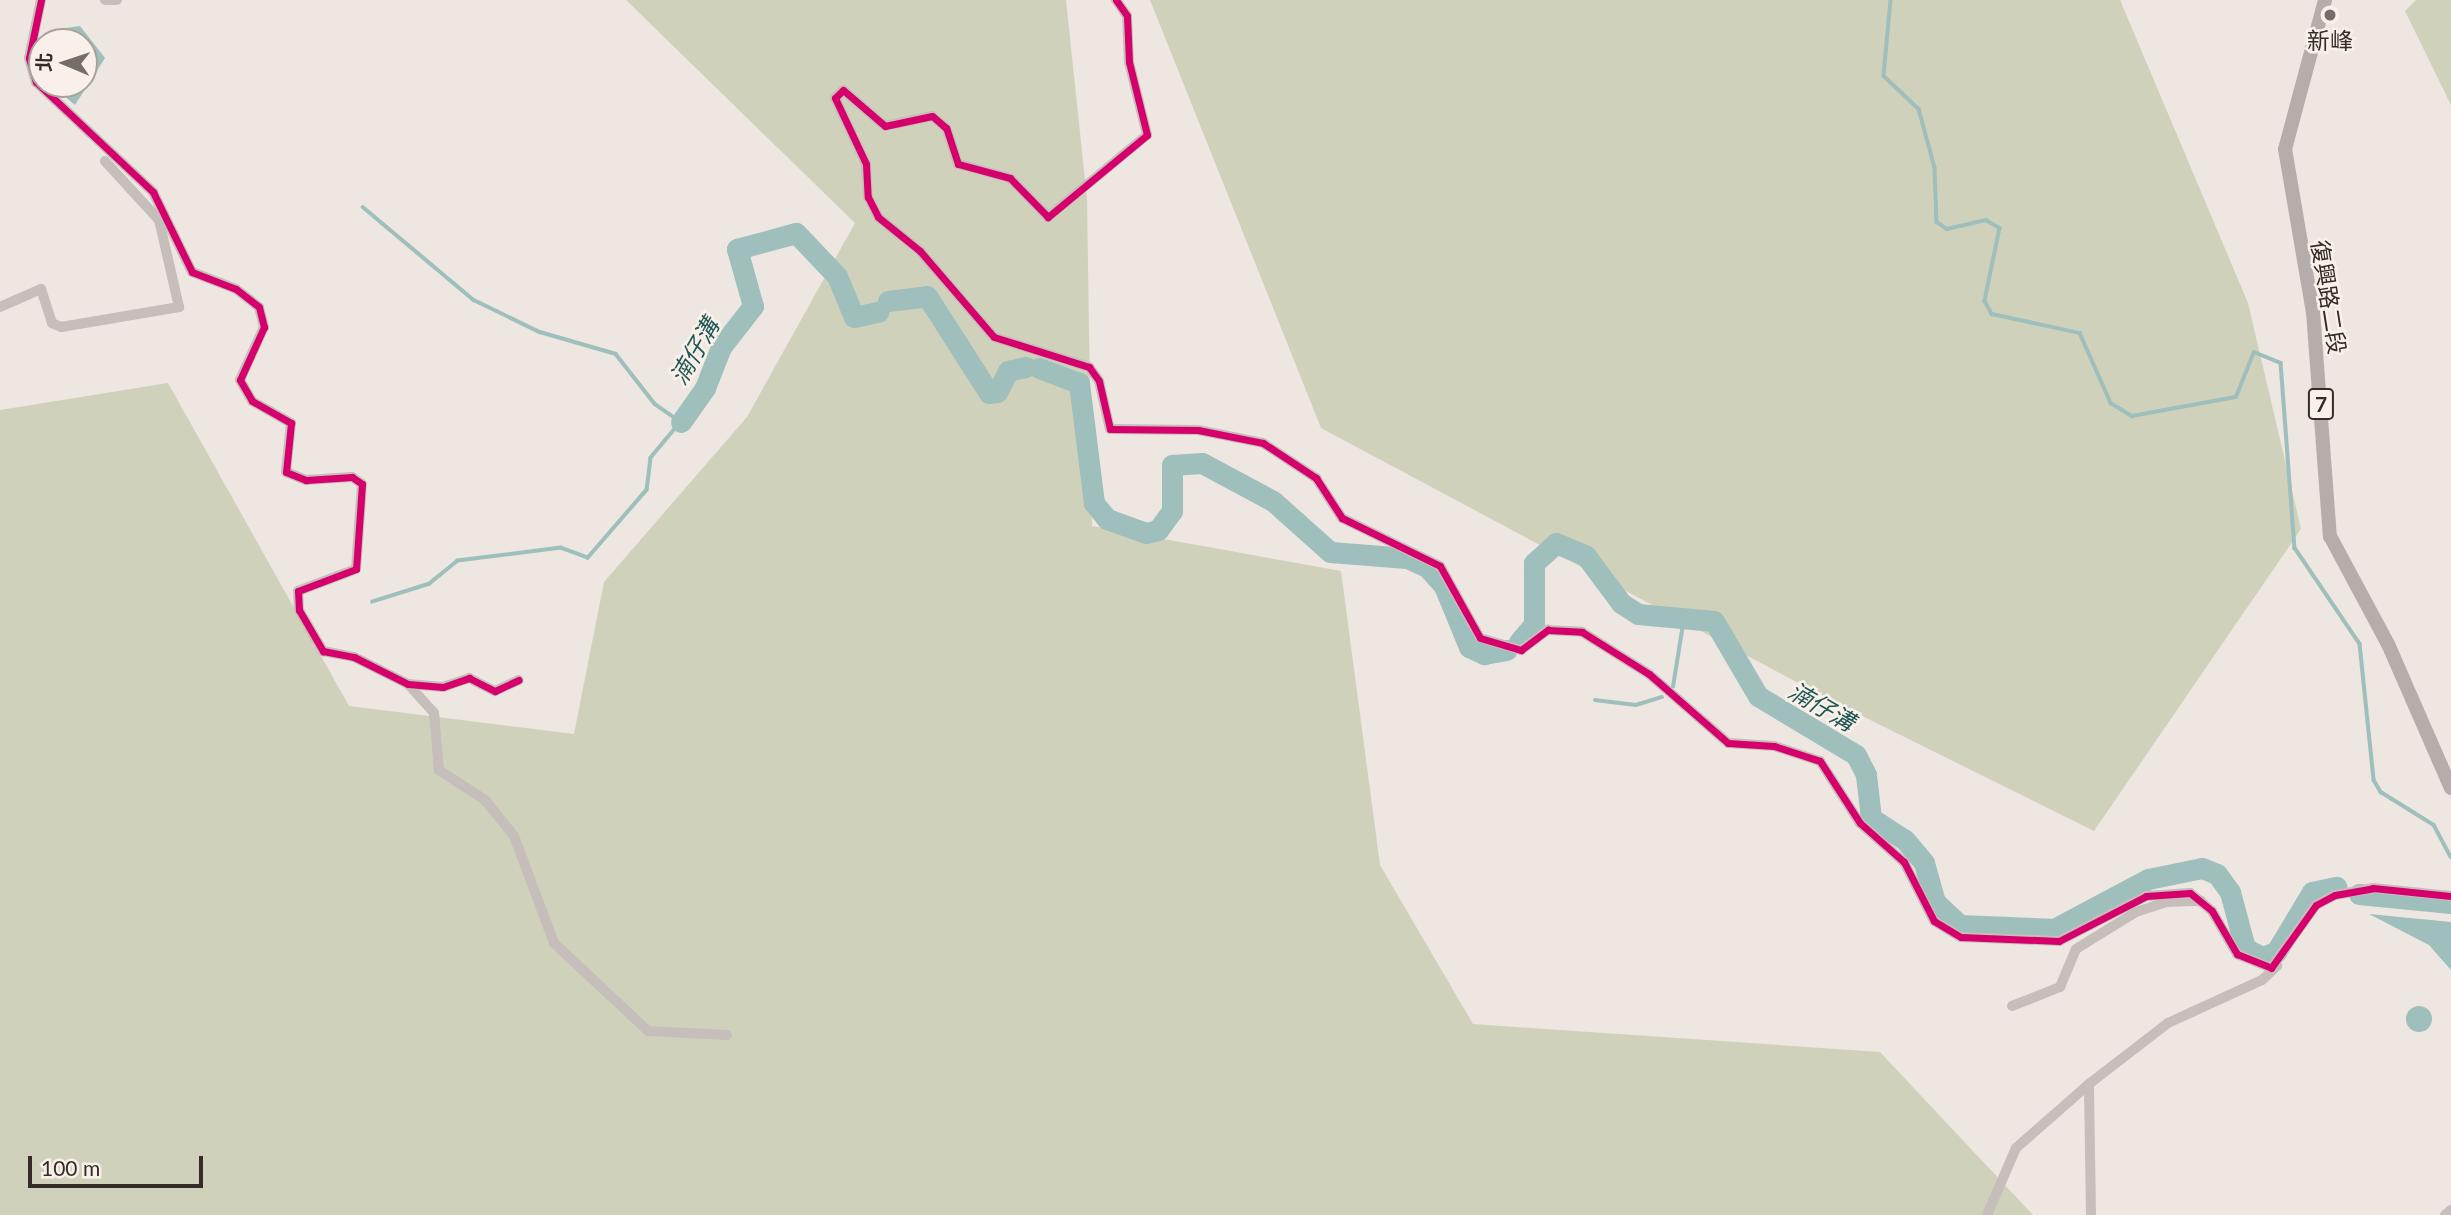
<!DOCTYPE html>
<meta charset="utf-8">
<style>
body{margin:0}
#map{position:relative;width:2451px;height:1215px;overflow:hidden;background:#ede6e1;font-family:Lato,"Noto Sans TC",sans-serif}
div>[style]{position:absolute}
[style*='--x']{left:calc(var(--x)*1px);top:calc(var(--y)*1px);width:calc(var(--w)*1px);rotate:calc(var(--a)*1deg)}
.green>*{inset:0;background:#d0d1bb}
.water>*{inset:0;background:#9ebfbb}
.round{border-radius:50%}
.stream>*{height:3.5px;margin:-1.75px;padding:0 1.75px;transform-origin:1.75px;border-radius:1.75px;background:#9ebfbb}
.river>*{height:21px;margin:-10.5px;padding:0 10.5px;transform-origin:10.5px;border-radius:10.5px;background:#9ebfbb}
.minor>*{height:10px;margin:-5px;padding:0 5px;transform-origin:5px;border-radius:5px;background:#c5beba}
.major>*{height:14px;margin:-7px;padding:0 7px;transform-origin:7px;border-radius:7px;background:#b5ada9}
.cycleway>*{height:7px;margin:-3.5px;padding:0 3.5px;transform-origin:3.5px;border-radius:3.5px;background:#d6006c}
.dots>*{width:19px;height:19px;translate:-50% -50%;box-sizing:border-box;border:4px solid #f9f0e9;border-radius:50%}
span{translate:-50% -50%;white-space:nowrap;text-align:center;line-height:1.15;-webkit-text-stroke:5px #f9f0e9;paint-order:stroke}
.shield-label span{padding:2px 5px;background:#f9f0e9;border:2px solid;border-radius:5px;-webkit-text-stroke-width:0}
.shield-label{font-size:21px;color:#362b28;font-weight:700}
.poi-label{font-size:23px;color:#362b28}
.street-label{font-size:23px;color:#362b28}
.water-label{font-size:24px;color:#1f5755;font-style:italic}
.north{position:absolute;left:28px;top:28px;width:70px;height:70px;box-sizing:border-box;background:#f9f0e9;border:2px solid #aba19c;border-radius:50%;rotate:272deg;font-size:19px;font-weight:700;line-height:28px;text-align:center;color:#362b28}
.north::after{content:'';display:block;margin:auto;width:24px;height:32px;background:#766c69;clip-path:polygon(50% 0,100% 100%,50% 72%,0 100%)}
.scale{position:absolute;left:28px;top:1156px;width:175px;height:32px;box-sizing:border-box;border:4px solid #362b28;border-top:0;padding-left:9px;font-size:21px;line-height:24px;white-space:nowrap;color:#362b28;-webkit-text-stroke:5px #f9f0e9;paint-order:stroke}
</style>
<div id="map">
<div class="green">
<i style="clip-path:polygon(626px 0,1066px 0,1087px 199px,1092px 526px,1341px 571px,1380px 865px,1473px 1024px,1880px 1052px,2033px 1215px,0 1215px,0 410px,168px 383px,349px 706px,574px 734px,604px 582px,747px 417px,855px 223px)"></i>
<i style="clip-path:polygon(1150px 0,2120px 0,2248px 303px,2301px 529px,2094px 831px,1832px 701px,1321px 428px)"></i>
<i style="clip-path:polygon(2416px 0,2451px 0,2451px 105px,2405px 11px)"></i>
</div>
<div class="water">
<i style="clip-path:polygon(80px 26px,105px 58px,75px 105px,50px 84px,84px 84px,84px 42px,49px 42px,59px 29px)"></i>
<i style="clip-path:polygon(2369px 914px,2451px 922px,2451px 970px,2429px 945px)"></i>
<i class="round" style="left:2406px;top:1006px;width:26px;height:26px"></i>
</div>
<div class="stream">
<i style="--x:1891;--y:0;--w:76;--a:95.3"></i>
<i style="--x:1884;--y:76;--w:48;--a:43.3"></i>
<i style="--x:1919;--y:109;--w:61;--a:74.8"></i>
<i style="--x:1935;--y:168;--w:54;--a:87.9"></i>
<i style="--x:1937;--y:222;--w:12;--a:35"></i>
<i style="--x:1947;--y:229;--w:40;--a:-13"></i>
<i style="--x:1986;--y:220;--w:16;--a:30"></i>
<i style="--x:2000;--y:228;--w:75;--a:101.6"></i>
<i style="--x:1985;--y:301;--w:15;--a:62"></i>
<i style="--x:1992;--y:314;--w:90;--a:12.2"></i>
<i style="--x:2080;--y:333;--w:77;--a:66.1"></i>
<i style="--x:2111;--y:403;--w:25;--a:32"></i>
<i style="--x:2132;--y:416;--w:106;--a:-10.4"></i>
<i style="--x:2236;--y:397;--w:48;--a:-68.2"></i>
<i style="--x:2254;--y:352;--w:29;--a:22"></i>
<i style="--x:2281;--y:363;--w:186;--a:85.7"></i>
<i style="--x:2295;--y:548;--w:116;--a:55.9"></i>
<i style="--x:2360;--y:644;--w:137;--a:84.1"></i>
<i style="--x:2374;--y:780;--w:14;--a:60"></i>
<i style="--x:2381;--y:792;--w:62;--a:31.9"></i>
<i style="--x:2434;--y:825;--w:36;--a:62"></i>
<i style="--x:363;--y:207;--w:145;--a:40"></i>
<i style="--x:474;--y:300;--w:73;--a:25.9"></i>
<i style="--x:540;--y:332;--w:79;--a:16.1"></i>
<i style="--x:616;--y:354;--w:63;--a:52"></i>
<i style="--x:655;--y:404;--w:32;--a:35"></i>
<i style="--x:681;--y:422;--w:47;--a:129.8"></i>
<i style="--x:651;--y:458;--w:32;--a:97"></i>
<i style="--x:647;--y:490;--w:90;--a:130.9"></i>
<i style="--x:588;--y:558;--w:29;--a:-160"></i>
<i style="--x:561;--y:548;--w:104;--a:172.8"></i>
<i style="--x:458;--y:561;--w:36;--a:141"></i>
<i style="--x:430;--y:584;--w:60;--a:162.5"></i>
<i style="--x:1673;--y:687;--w:70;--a:-80.9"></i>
<i style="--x:1595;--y:700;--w:41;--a:7"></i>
<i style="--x:1636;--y:705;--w:27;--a:-17"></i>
</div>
<div class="river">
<i style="--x:888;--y:301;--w:39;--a:-7"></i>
<i style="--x:927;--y:296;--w:115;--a:57.4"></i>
<i style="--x:989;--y:393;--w:8;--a:-7"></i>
<i style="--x:997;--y:392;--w:24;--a:-62"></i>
<i style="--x:1008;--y:371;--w:18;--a:-13"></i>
<i style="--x:1039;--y:368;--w:43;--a:20.6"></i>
<i style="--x:1079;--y:383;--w:121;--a:82.9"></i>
<i style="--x:1094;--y:503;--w:21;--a:51"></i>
<i style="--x:1107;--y:519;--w:41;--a:19.7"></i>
<i style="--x:1146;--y:533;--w:12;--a:-14"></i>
<i style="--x:1158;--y:530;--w:24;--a:-54"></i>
<i style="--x:1172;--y:511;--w:46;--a:-90"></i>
<i style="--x:1172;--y:465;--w:30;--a:-4"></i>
<i style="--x:1202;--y:463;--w:81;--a:28.2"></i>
<i style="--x:1273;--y:501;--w:76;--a:41.8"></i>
<i style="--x:1330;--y:552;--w:77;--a:4.5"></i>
<i style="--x:1407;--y:558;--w:22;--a:24"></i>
<i style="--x:1427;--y:567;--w:25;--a:48"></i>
<i style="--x:1444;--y:586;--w:66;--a:67.7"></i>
<i style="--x:1469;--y:647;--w:17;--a:25"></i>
<i style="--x:1484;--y:654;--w:23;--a:-10"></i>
<i style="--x:681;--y:422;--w:42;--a:-54.8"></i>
<i style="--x:705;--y:388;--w:44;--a:-68.7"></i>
<i style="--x:721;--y:347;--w:52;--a:-52"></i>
<i style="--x:753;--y:306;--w:59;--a:-105.7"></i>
<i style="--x:737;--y:249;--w:61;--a:-15.2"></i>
<i style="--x:796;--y:233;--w:59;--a:46.4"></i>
<i style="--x:837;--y:276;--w:44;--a:67.5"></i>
<i style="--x:854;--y:317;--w:25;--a:-12"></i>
<i style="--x:1519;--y:642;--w:23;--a:-50"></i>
<i style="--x:1534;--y:624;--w:61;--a:-90"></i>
<i style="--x:1534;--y:563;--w:30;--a:-42"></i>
<i style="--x:1556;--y:543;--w:33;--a:23"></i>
<i style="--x:1586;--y:556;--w:59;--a:53.3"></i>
<i style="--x:1621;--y:603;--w:20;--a:33"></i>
<i style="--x:1638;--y:614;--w:76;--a:5.3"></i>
<i style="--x:1714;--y:621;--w:87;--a:59.6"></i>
<i style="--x:1758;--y:696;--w:114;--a:31"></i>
<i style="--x:1856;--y:755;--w:22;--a:63"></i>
<i style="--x:1866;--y:775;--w:43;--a:83.4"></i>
<i style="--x:1871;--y:818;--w:40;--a:32.9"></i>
<i style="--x:1905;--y:840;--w:30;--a:50"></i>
<i style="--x:1924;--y:863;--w:41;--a:74.2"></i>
<i style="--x:1935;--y:902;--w:34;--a:43"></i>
<i style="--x:1960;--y:925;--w:94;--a:2.4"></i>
<i style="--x:2054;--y:929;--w:106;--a:-28"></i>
<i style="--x:2148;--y:879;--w:55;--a:-11.5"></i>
<i style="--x:2202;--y:868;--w:16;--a:22"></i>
<i style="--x:2217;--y:874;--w:22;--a:54"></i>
<i style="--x:2230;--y:892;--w:58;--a:75"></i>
<i style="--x:2245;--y:948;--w:19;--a:28"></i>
<i style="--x:2262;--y:957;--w:15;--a:-20"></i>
<i style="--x:2276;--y:952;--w:70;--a:-59"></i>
<i style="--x:2312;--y:892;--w:25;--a:-12"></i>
<i style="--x:2359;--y:894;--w:92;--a:5.6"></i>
</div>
<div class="minor">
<i style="--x:41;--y:0;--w:59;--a:101.7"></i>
<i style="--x:29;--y:58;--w:25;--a:74"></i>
<i style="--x:36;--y:82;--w:161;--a:43.2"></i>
<i style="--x:153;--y:192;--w:89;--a:64"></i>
<i style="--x:192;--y:272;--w:47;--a:21.1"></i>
<i style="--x:236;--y:289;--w:29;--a:38"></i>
<i style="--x:259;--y:307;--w:21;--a:76"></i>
<i style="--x:264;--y:327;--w:58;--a:114.4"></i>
<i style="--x:240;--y:380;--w:24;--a:60"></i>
<i style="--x:252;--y:401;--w:45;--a:29.4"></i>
<i style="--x:291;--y:423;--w:49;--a:95.8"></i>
<i style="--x:286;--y:472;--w:22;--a:22"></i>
<i style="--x:306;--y:480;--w:46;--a:-3.7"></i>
<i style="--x:352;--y:477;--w:12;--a:35"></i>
<i style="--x:362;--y:484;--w:85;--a:94"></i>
<i style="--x:356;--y:569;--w:62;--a:159.2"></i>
<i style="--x:298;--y:591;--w:19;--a:87"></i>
<i style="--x:299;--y:610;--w:48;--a:59.7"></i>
<i style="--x:323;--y:651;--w:32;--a:11"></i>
<i style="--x:354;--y:657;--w:60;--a:26.6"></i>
<i style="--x:408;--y:684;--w:35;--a:5"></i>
<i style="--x:443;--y:687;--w:28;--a:-19"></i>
<i style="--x:469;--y:678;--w:29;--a:27"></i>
<i style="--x:495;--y:691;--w:26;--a:-25"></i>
<i style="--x:105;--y:0;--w:12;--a:0"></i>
<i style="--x:1116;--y:0;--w:19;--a:55"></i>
<i style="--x:1127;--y:16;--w:46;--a:87.5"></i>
<i style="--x:1129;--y:62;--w:75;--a:76.1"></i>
<i style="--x:1147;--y:135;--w:129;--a:140.4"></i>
<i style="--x:1048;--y:217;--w:54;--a:-134.3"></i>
<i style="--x:1010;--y:178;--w:54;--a:-164.9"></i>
<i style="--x:958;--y:164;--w:38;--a:-108"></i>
<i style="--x:946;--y:128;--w:18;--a:-139"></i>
<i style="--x:932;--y:116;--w:48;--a:168"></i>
<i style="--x:885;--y:126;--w:55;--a:-139.4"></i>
<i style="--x:843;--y:90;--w:11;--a:135"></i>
<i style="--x:835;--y:98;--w:73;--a:64.8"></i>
<i style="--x:866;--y:164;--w:33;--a:87"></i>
<i style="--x:868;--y:197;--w:22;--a:63"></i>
<i style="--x:878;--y:217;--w:54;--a:39"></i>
<i style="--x:920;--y:251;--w:113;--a:49.3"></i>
<i style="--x:994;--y:337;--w:100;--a:17.5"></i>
<i style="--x:1089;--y:367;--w:17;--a:54"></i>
<i style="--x:1099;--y:381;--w:49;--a:77.1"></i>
<i style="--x:1110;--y:429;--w:88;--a:0.7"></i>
<i style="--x:1198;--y:430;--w:66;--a:11.3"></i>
<i style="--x:1263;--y:443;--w:64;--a:33.4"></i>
<i style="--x:1316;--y:478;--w:48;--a:57"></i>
<i style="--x:1342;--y:518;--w:109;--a:26.1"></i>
<i style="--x:1440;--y:566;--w:82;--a:60.9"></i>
<i style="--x:1480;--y:638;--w:43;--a:16.3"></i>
<i style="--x:1521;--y:650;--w:34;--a:-37"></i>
<i style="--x:1548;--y:630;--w:34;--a:3"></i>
<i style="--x:1582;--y:632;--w:79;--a:32.1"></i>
<i style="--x:1649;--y:674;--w:105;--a:41.1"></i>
<i style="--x:1728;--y:743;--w:46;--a:3.7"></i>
<i style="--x:1774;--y:746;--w:48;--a:18.1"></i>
<i style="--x:1820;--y:761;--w:74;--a:57.2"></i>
<i style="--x:1860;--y:823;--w:59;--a:41.6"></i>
<i style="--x:1904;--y:862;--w:66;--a:63"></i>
<i style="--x:1934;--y:921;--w:31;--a:31"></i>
<i style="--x:1961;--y:937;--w:98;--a:2.3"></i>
<i style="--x:2059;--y:941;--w:98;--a:-27.3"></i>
<i style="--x:2146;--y:896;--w:44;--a:-3.9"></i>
<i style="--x:2190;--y:893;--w:28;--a:39"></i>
<i style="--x:2212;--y:911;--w:50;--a:59.8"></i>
<i style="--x:2237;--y:954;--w:37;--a:22"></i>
<i style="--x:2271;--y:968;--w:77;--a:-54.5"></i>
<i style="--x:2316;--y:905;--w:21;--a:-28"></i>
<i style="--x:2335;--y:895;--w:39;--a:-10"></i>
<i style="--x:2373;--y:888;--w:78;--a:5.9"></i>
<i style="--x:0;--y:307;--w:45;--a:-23.7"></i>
<i style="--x:41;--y:289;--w:36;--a:72"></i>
<i style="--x:52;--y:323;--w:10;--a:24"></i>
<i style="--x:61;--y:327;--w:120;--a:-9.6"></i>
<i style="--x:179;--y:307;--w:89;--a:-102.9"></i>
<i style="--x:159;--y:220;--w:80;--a:-132.5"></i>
<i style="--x:408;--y:684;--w:39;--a:48"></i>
<i style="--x:434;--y:713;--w:57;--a:85"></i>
<i style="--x:439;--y:770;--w:55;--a:33.1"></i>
<i style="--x:485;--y:800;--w:46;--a:51.1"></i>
<i style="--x:514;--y:836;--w:114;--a:69.5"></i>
<i style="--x:554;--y:943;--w:129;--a:43.1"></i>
<i style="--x:648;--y:1031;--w:79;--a:2.9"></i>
<i style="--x:2012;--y:1006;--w:52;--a:-21.6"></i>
<i style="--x:2060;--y:987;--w:41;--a:-67.2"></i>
<i style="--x:2076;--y:949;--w:70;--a:-31.7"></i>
<i style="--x:2136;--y:912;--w:32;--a:-18"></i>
<i style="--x:2166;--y:902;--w:35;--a:-2"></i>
<i style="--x:1987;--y:1215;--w:73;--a:-66.6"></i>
<i style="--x:2016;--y:1148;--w:97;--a:-41.2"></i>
<i style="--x:2091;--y:1215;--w:131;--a:-90.9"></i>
<i style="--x:2089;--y:1084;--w:100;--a:-37.7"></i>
<i style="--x:2168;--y:1023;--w:103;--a:-24.6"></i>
<i style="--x:2262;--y:980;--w:21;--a:-43"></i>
<i style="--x:2445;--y:1215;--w:8;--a:-40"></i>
</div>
<div class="major">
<i style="--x:2325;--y:0;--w:154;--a:105"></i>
<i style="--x:2285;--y:149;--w:165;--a:80.3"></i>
<i style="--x:2313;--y:312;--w:225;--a:85.7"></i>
<i style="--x:2330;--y:536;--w:123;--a:61.8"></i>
<i style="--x:2388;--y:644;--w:157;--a:66.4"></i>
</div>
<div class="cycleway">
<i style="--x:41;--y:0;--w:59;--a:101.7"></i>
<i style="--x:29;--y:58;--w:25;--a:74"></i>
<i style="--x:36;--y:82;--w:161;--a:43.2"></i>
<i style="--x:153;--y:192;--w:89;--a:64"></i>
<i style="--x:192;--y:272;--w:47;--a:21.1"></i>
<i style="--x:236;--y:289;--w:29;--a:38"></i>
<i style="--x:259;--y:307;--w:21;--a:76"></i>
<i style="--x:264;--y:327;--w:58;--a:114.4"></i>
<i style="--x:240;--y:380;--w:24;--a:60"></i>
<i style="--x:252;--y:401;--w:45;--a:29.4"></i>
<i style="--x:291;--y:423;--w:49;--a:95.8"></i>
<i style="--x:286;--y:472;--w:22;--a:22"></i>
<i style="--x:306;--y:480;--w:46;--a:-3.7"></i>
<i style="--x:352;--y:477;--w:12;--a:35"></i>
<i style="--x:362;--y:484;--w:85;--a:94"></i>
<i style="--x:356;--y:569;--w:62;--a:159.2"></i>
<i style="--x:298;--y:591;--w:19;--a:87"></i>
<i style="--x:299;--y:610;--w:48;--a:59.7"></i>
<i style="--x:323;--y:651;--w:32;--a:11"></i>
<i style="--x:354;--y:657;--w:60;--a:26.6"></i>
<i style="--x:408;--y:684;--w:35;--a:5"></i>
<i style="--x:443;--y:687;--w:28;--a:-19"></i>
<i style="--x:469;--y:678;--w:29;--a:27"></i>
<i style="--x:495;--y:691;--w:26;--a:-25"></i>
<i style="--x:1116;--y:0;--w:19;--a:55"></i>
<i style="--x:1127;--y:16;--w:46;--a:87.5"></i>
<i style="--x:1129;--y:62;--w:75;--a:76.1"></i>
<i style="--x:1147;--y:135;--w:129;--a:140.4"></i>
<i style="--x:1048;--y:217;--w:54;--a:-134.3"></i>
<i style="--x:1010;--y:178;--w:54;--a:-164.9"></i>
<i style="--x:958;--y:164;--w:38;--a:-108"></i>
<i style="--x:946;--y:128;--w:18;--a:-139"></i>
<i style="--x:932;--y:116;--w:48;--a:168"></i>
<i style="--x:885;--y:126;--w:55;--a:-139.4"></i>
<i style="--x:843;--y:90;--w:11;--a:135"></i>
<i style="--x:835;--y:98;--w:73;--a:64.8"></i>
<i style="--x:866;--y:164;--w:33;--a:87"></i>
<i style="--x:868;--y:197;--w:22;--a:63"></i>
<i style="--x:878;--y:217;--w:54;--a:39"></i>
<i style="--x:920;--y:251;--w:113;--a:49.3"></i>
<i style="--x:994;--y:337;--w:100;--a:17.5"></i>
<i style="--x:1089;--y:367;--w:17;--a:54"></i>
<i style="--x:1099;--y:381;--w:49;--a:77.1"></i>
<i style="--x:1110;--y:429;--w:88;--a:0.7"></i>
<i style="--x:1198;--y:430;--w:66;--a:11.3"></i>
<i style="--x:1263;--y:443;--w:64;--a:33.4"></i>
<i style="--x:1316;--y:478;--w:48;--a:57"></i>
<i style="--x:1342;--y:518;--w:109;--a:26.1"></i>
<i style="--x:1440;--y:566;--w:82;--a:60.9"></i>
<i style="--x:1480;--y:638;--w:43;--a:16.3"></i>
<i style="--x:1521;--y:650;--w:34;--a:-37"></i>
<i style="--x:1548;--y:630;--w:34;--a:3"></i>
<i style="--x:1582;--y:632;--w:79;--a:32.1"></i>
<i style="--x:1649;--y:674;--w:105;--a:41.1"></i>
<i style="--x:1728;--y:743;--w:46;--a:3.7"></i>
<i style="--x:1774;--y:746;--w:48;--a:18.1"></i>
<i style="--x:1820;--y:761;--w:74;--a:57.2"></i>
<i style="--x:1860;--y:823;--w:59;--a:41.6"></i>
<i style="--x:1904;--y:862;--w:66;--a:63"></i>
<i style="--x:1934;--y:921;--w:31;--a:31"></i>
<i style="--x:1961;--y:937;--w:98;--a:2.3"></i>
<i style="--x:2059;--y:941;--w:98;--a:-27.3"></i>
<i style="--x:2146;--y:896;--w:44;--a:-3.9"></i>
<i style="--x:2190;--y:893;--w:28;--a:39"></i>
<i style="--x:2212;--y:911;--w:50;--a:59.8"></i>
<i style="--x:2237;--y:954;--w:37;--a:22"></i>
<i style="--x:2271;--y:968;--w:77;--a:-54.5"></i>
<i style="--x:2316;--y:905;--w:21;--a:-28"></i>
<i style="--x:2335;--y:895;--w:39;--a:-10"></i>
<i style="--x:2373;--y:888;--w:78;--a:5.9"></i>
</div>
<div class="dots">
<i style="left:2330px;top:15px;background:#766c69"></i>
</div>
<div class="shield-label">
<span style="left:2321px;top:404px">7</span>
</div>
<div class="poi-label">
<span style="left:2330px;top:40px">新峰</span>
</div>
<div class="street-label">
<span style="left:2329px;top:297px;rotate:81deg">復興路二段</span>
</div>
<div class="water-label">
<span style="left:694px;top:351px;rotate:-60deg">湳仔溝</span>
<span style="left:1822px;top:706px;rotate:30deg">湳仔溝</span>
</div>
<div class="north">北</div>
<div class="scale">100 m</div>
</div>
